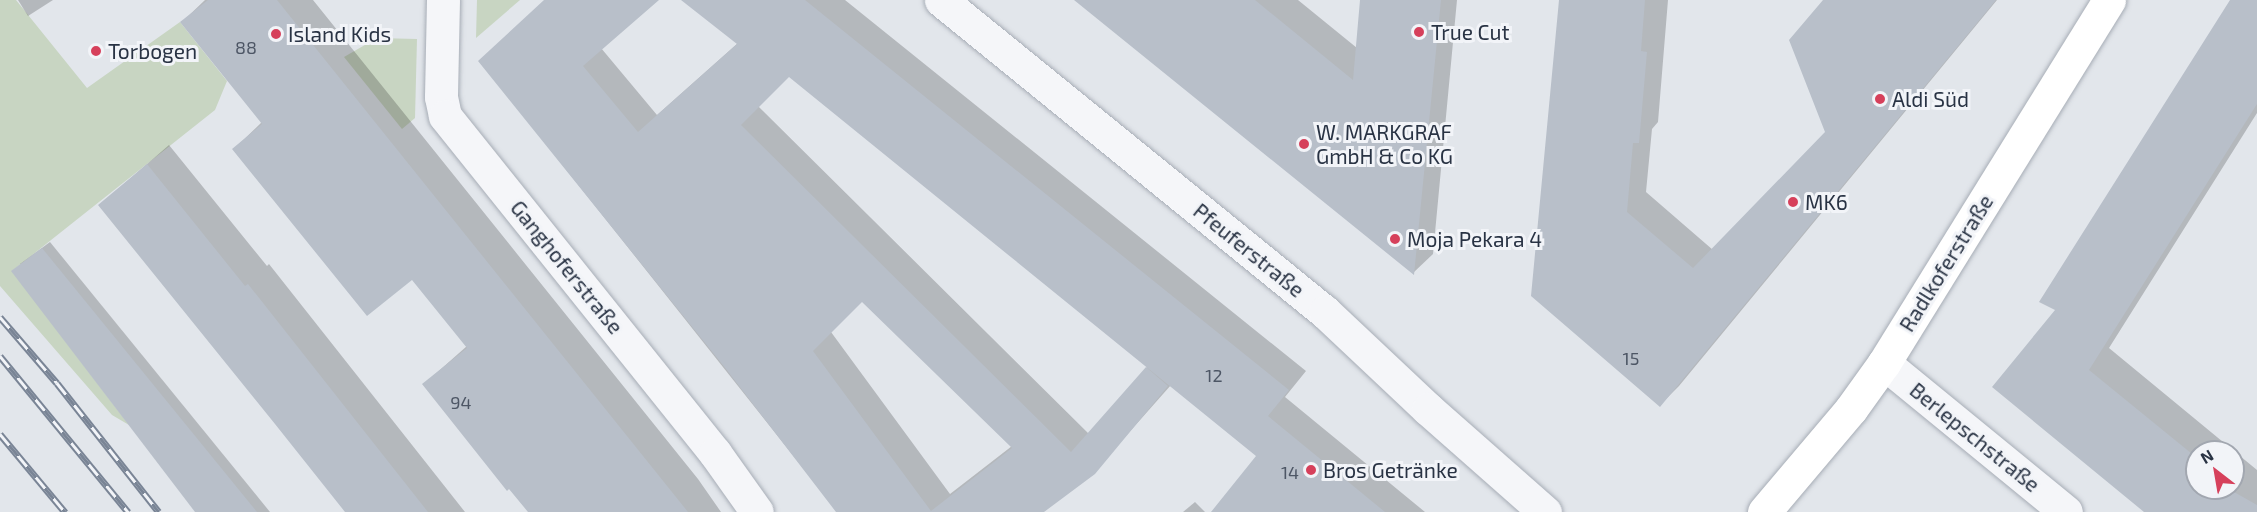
<!DOCTYPE html>
<meta charset="utf-8">
<style>
body{margin:0}
#map{position:relative;width:2257px;height:512px;overflow:hidden;background:#e2e6eb;font-family:"Exo 2",sans-serif}
div>[style]{position:absolute}
[style*='--x']{left:calc(var(--x)*1px);top:calc(var(--y)*1px);width:calc(var(--w)*1px);rotate:calc(var(--a)*1deg)}
.green>*{inset:0;background:#c8d5c2}
.shadow>*{inset:0;background:#0003}
.building>*{inset:0;background:#b8bfc9}
.roads{filter:drop-shadow(0 0 2px #a7adb6) drop-shadow(0 0 2px #a7adb6)}
.minor>*{height:33px;margin:-16.5px;padding:0 16.5px;transform-origin:16.5px;border-radius:16.5px;background:#f5f6f9}
.major>*{height:33px;margin:-16.5px;padding:0 16.5px;transform-origin:16.5px;border-radius:16.5px;background:#fff}
.rail>*{height:7px;margin-top:-3.5px;transform-origin:0;background:repeating-linear-gradient(90deg,#f2f4f8 0 14px,#7a8596 0 28px);box-sizing:border-box;border-block:2px solid #7a8596}
.dots>*{width:16px;height:16px;translate:-50% -50%;box-sizing:border-box;border:3px solid #f2f4f8;border-radius:50%}
span{translate:-50% -50%;white-space:nowrap;text-align:center;line-height:1.15;-webkit-text-stroke:6px #f2f4f8;paint-order:stroke}
.number-label{font-size:18px;color:#4d5665}
.number-label span{-webkit-text-stroke-width:0}
.poi-label{font-size:21px;color:#293344}
.left{translate:0 -50%;text-align:left}
.street-label{font-size:21px;color:#293344}
.north{position:absolute;left:2185px;top:440px;width:60px;height:60px;box-sizing:border-box;background:#f2f4f8;border:2px solid #a2a7b0;border-radius:50%;rotate:329deg;font-size:16px;font-weight:700;line-height:24px;text-align:center;color:#293344}
.north::after{content:'';display:block;margin:auto;width:21px;height:27px;background:#d6405b;clip-path:polygon(50% 0,100% 100%,50% 72%,0 100%)}
</style>
<div id="map">
<div class="green">
<i style="clip-path:polygon(0 0,16px 0,87px 88px,180px 22px,227px 81px,215px 110px,12px 271px,129px 425px,112px 415px,0 286px)"></i>
<i style="clip-path:polygon(477px 0,520px 0,476px 38px)"></i>
<i style="clip-path:polygon(377px 38px,417px 39px,415px 118px,402px 129px,344px 57px)"></i>
</div>
<div class="shadow">
<i style="clip-path:polygon(18px 0,53px 0,28px 16px)"></i>
<i style="clip-path:polygon(205px 0,313px 0,698px 479px,721px 512px,529px 512px,424px 384px,467px 346px,412px 278px,234px 149px,262px 122px,182px 22px)"></i>
<i style="clip-path:polygon(evenodd,545px 0,657px 0,601px 48px,657px 115px,738px 43px,684px 0,845px 0,1306px 371px,1285px 397px,1425px 512px,1212px 512px,1259px 456px,1171px 385px,1094px 472px,1043px 512px,838px 512px,480px 61px,545px 0,789px 75px,1148px 366px,1089px 434px,758px 106px,789px 75px,545px 0,862px 300px,1012px 446px,950px 494px,831px 332px,862px 300px)"></i>
<i style="clip-path:polygon(1077px 0,1298px 0,1357px 48px,1361px 0,1457px 0,1433px 254px,1413px 273px)"></i>
<i style="clip-path:polygon(1560px 0,1668px 0,1658px 122px,1652px 129px,1646px 192px,1713px 250px,1826px 132px,1825px 0,1997px 0,1679px 386px,1660px 405px)"></i>
<i style="clip-path:polygon(evenodd,2232px 0,2257px 0,2257px 113px,2109px 348px,2257px 470px,2257px 512px,2145px 512px,2058px 310px,2232px 0,2197px 452px,2233px 452px,2233px 488px,2197px 488px,2197px 452px)"></i>
<i style="clip-path:polygon(169px 145px,267px 266px,269px 264px,465px 512px,347px 512px,100px 205px)"></i>
<i style="clip-path:polygon(50px 242px,270px 512px,197px 512px,20px 264px)"></i>
<i style="clip-path:polygon(1195px 502px,1205px 512px,1183px 512px)"></i>
</div>
<div class="building">
<i style="clip-path:polygon(208px 0,277px 0,688px 512px,528px 512px,509px 489px,507px 491px,422px 384px,467px 348px,412px 280px,367px 316px,232px 149px,262px 124px,180px 22px)"></i>
<i style="clip-path:polygon(evenodd,544px 0,659px 0,583px 66px,638px 132px,737px 44px,681px 0,805px 0,1289px 390px,1268px 416px,1385px 512px,1211px 512px,1256px 456px,789px 77px,741px 125px,1071px 452px,1146px 367px,1168px 386px,1095px 474px,1044px 512px,836px 512px,726px 369px,478px 61px,544px 0,862px 302px,1012px 448px,931px 511px,813px 351px,862px 302px)"></i>
<i style="clip-path:polygon(1074px 0,1255px 0,1353px 80px,1360px 0,1441px 0,1414px 275px)"></i>
<i style="clip-path:polygon(1559px 0,1645px 0,1641px 51px,1647px 52px,1639px 143px,1633px 143px,1627px 212px,1693px 268px,1825px 132px,1789px 40px,1823px 0,1996px 0,1660px 407px,1531px 296px)"></i>
<i style="clip-path:polygon(2230px 0,2257px 0,2257px 104px,2089px 370px,2197px 458px,2197px 488px,2227px 488px,2257px 505px,2257px 512px,2144px 512px,1992px 387px,2055px 310px,2039px 302px)"></i>
<i style="clip-path:polygon(147px 164px,245px 286px,248px 284px,428px 512px,345px 512px,275px 424px,98px 205px)"></i>
<i style="clip-path:polygon(42px 248px,257px 512px,195px 512px,11px 271px)"></i>
</div>
<div class="roads">
<div class="minor">
<i style="--x:443;--y:0;--w:97;--a:91.2"></i>
<i style="--x:441;--y:97;--w:19;--a:78"></i>
<i style="--x:445;--y:116;--w:432;--a:51.3"></i>
<i style="--x:715;--y:453;--w:72;--a:54.6"></i>
<i style="--x:941;--y:0;--w:495;--a:39.1"></i>
<i style="--x:1325;--y:312;--w:141;--a:43.3"></i>
<i style="--x:1428;--y:409;--w:156;--a:41.4"></i>
<i style="--x:1884;--y:363;--w:235;--a:39.3"></i>
</div>
<div class="major">
<i style="--x:1764;--y:512;--w:135;--a:-49.8"></i>
<i style="--x:1851;--y:409;--w:57;--a:-54.3"></i>
<i style="--x:1884;--y:363;--w:427;--a:-58.2"></i>
</div>
</div>
<div class="rail">
<i style="--x:0;--y:317;--w:87;--a:49.2"></i>
<i style="--x:57;--y:383;--w:164;--a:51.7"></i>
<i style="--x:0;--y:356;--w:202;--a:50.6"></i>
<i style="--x:0;--y:434;--w:102;--a:50.2"></i>
</div>
<div class="dots">
<i style="left:1419px;top:32px;background:#d6405b"></i>
<i style="left:276px;top:34px;background:#d6405b"></i>
<i style="left:96px;top:51px;background:#d6405b"></i>
<i style="left:1880px;top:99px;background:#d6405b"></i>
<i style="left:1304px;top:144px;background:#d6405b"></i>
<i style="left:1793px;top:202px;background:#d6405b"></i>
<i style="left:1395px;top:239px;background:#d6405b"></i>
<i style="left:1311px;top:470px;background:#d6405b"></i>
</div>
<div class="number-label">
<span style="left:246px;top:47px">88</span>
<span style="left:1631px;top:358px">15</span>
<span style="left:1214px;top:375px">12</span>
<span style="left:461px;top:402px">94</span>
<span style="left:1290px;top:472px">14</span>
</div>
<div class="poi-label">
<span class="left" style="left:1431px;top:32px">True Cut</span>
<span class="left" style="left:288px;top:34px">Island Kids</span>
<span class="left" style="left:108px;top:51px">Torbogen</span>
<span class="left" style="left:1892px;top:99px">Aldi Süd</span>
<span class="left" style="left:1316px;top:144px">W. MARKGRAF<br>GmbH &amp; Co KG</span>
<span class="left" style="left:1805px;top:202px">MK6</span>
<span class="left" style="left:1407px;top:239px">Moja Pekara 4</span>
<span class="left" style="left:1323px;top:470px">Bros Getränke</span>
</div>
<div class="street-label">
<span style="left:1249px;top:250px;rotate:39deg">Pfeuferstraße</span>
<span style="left:1946px;top:263px;rotate:-58deg">Radlkoferstraße</span>
<span style="left:567px;top:267px;rotate:51deg">Ganghoferstraße</span>
<span style="left:1975px;top:437px;rotate:39deg">Berlepschstraße</span>
</div>
<div class="north">N</div>
</div>
